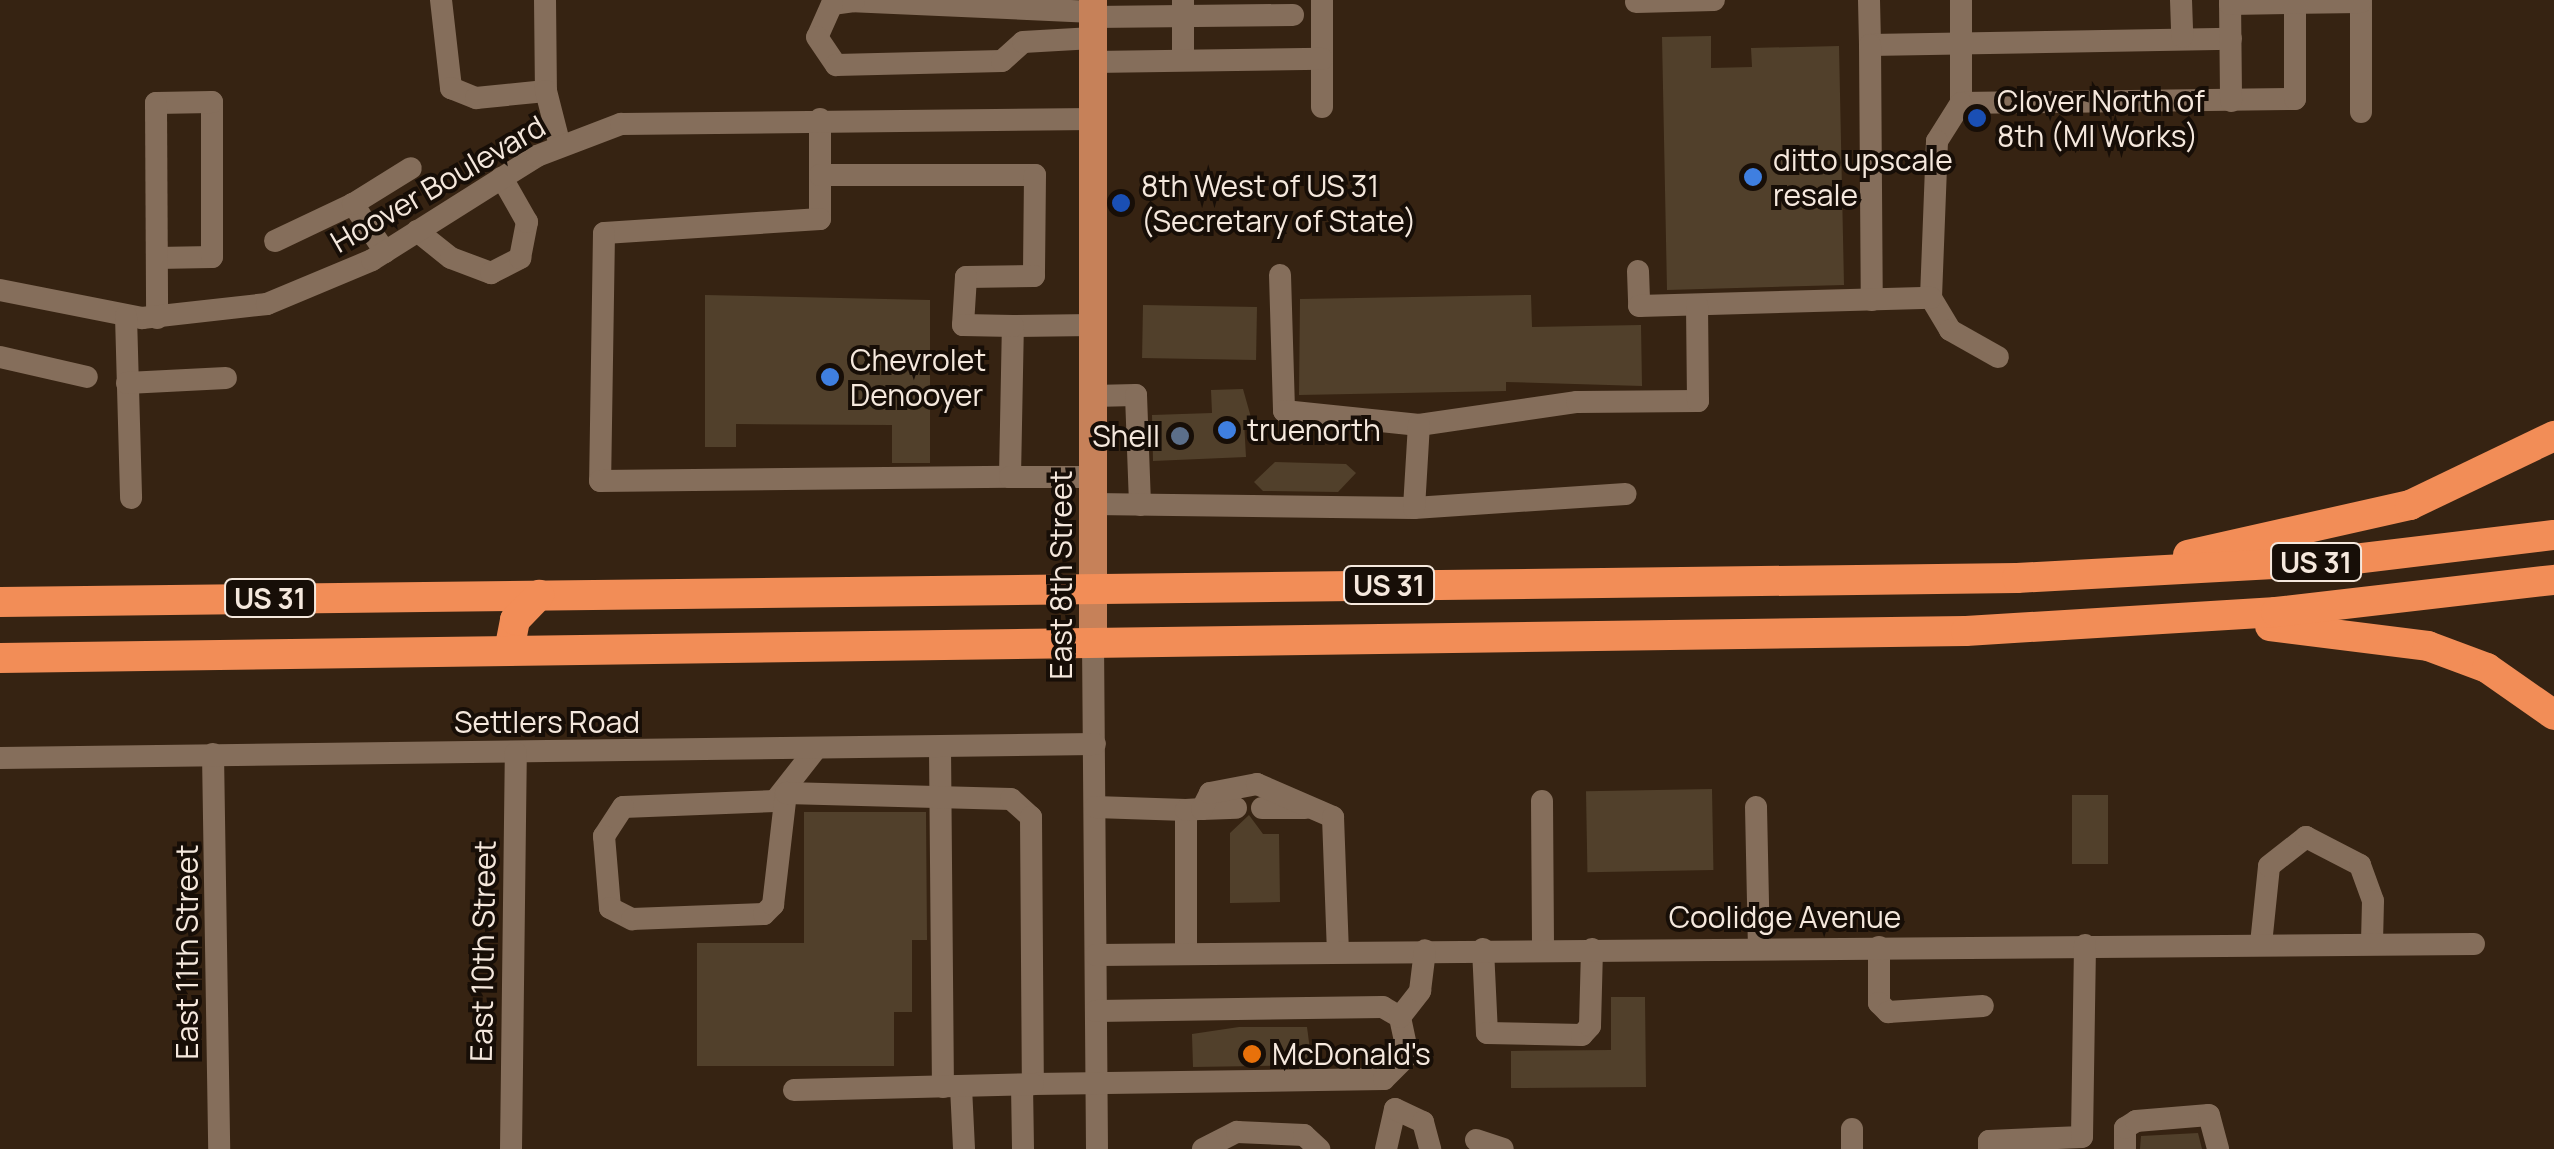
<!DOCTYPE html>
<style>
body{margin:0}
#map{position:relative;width:2554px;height:1149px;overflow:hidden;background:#362312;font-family:Manrope,sans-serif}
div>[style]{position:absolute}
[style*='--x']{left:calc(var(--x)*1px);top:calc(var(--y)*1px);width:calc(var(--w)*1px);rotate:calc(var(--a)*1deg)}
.building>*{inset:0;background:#51402b;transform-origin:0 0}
.minor>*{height:22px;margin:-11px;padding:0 11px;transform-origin:11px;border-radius:11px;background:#856e5b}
.major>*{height:28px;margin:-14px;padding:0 14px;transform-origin:14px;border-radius:14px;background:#c68159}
.highway>*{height:30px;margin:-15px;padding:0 15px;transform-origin:15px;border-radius:15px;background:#f28d57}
.dots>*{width:28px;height:28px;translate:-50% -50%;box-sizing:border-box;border:5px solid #170e07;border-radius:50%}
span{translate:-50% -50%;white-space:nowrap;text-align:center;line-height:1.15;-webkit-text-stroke:8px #170e07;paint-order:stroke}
.shield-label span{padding:2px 8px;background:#170e07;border:2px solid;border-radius:8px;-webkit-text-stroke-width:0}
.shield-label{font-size:28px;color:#f5e8dd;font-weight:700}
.poi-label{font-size:30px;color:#f5e8dd}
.left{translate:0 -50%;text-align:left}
.right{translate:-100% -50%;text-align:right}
.street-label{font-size:30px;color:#f5e8dd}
</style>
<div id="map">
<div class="building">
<i style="clip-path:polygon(1711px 36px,1711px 68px,1752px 67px,1751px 48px,1839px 46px,1844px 285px,1667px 290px,1662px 37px)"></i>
<i style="clip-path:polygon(705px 295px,930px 300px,930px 463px,892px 463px,892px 425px,736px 424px,736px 447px,705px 447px)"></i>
<i style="clip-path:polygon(1531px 295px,1532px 327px,1641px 325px,1642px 386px,1506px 382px,1506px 391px,1299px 395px,1300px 299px)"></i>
<i style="left:1143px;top:305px;width:114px;height:53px;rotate:1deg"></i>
<i style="clip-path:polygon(1243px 389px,1252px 421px,1244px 421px,1246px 457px,1153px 461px,1152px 415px,1212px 413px,1211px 390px)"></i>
<i style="clip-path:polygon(1275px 462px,1346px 464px,1356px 473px,1338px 492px,1263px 491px,1254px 482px)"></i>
<i style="left:1712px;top:789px;width:81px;height:126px;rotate:89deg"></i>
<i style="left:2072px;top:795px;width:36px;height:69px"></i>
<i style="clip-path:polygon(804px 812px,926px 812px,927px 940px,912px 940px,912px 1012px,894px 1012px,894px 1066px,697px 1066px,697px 943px,804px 943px)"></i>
<i style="clip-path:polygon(1249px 815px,1263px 834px,1279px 834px,1280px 902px,1230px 903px,1230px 833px)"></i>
<i style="clip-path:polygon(1611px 997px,1645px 997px,1646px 1087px,1511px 1088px,1511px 1051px,1611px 1050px)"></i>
<i style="clip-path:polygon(1239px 1027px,1307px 1027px,1312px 1065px,1193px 1067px,1192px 1034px)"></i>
<i style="clip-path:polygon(2198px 1133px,2202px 1149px,2140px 1149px,2141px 1136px)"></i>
</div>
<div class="minor">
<i style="--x:441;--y:0;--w:89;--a:83.5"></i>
<i style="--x:451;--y:88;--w:27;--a:22"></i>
<i style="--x:476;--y:98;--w:70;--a:-5.7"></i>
<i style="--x:545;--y:0;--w:91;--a:89.4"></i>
<i style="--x:546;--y:91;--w:57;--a:75.7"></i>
<i style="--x:1322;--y:0;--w:107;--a:90"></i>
<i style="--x:1869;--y:0;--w:45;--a:88.7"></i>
<i style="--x:1870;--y:45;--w:361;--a:-1"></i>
<i style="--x:1961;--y:0;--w:103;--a:90"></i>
<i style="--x:1961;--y:103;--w:334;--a:-0.7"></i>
<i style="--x:2295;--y:99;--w:96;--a:-90"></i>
<i style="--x:2181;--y:0;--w:37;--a:88"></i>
<i style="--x:2230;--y:0;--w:101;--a:89.4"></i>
<i style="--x:2361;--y:0;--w:112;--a:90"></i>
<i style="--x:1636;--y:2;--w:78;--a:-1.5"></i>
<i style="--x:2230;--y:4;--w:131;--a:-0.9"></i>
<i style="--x:1093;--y:12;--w:239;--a:-177.4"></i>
<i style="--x:854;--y:1;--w:22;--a:172"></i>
<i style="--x:832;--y:4;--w:36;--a:114"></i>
<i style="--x:817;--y:37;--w:34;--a:56"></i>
<i style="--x:836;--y:65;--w:166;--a:-1.4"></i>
<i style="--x:1002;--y:61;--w:28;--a:-42"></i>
<i style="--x:1023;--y:42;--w:70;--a:-3.3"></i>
<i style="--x:1093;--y:17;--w:200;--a:-0.6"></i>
<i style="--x:1870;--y:45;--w:255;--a:89.6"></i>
<i style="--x:1183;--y:60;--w:60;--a:-90"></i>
<i style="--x:1093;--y:62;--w:229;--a:-0.8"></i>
<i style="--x:1961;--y:103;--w:45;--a:122.3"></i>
<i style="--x:1937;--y:141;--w:157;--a:92.2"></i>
<i style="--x:1931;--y:298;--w:37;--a:59"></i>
<i style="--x:1950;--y:330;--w:55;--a:29.4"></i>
<i style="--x:820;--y:119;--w:100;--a:90"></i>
<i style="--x:820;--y:219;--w:216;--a:176.3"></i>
<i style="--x:604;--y:233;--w:248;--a:90.9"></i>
<i style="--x:600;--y:481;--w:410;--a:-0.6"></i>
<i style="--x:1010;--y:477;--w:151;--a:-88.9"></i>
<i style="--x:1013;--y:326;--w:80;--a:-0.7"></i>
<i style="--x:820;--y:175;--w:215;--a:0"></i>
<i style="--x:1035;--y:175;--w:101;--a:90.6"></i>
<i style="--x:1034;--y:276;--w:68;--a:179.2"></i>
<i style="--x:966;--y:277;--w:48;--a:93.6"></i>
<i style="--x:963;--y:325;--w:50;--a:1.1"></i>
<i style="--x:417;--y:231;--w:43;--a:38.5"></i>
<i style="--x:451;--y:258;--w:43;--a:20.6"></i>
<i style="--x:491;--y:273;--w:33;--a:-27"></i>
<i style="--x:520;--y:258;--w:37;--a:-79"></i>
<i style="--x:527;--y:222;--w:51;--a:-119.6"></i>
<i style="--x:275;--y:241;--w:86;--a:-25.4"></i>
<i style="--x:385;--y:252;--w:58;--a:-123.7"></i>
<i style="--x:353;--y:204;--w:68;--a:-31.8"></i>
<i style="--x:157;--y:258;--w:55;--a:-1"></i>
<i style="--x:212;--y:257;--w:155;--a:-90"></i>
<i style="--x:212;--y:102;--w:56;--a:179"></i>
<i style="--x:156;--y:103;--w:215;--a:89.7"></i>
<i style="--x:1638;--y:271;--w:35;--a:88"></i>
<i style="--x:1639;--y:306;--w:292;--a:-1.6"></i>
<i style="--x:1280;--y:275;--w:136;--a:88.3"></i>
<i style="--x:1284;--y:411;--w:136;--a:5.9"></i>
<i style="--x:1419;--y:425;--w:160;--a:-8.3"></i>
<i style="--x:1577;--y:402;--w:121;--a:-0.5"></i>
<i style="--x:1698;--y:401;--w:96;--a:-90.6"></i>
<i style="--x:0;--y:290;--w:145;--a:11.2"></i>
<i style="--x:142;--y:318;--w:126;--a:-6.4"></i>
<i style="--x:267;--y:304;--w:114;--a:-22.7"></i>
<i style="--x:372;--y:260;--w:195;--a:-32.2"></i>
<i style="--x:537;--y:156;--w:90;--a:-20.9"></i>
<i style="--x:621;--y:124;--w:472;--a:-0.6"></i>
<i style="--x:126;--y:316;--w:182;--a:88.4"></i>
<i style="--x:0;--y:357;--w:89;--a:12.9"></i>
<i style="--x:127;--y:383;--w:99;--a:-2.9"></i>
<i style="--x:1093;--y:396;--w:43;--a:-1.3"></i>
<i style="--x:1136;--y:395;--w:110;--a:87.9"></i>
<i style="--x:1010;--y:477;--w:83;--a:0"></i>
<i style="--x:1093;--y:504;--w:321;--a:0.7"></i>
<i style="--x:1414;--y:508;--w:212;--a:-3.8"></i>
<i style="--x:1414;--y:508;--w:83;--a:-86.6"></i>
<i style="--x:1093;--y:641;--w:508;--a:89.55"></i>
<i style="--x:940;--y:748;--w:339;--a:89.5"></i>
<i style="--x:815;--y:750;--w:65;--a:128.1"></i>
<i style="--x:775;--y:801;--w:152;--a:177.7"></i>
<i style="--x:623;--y:807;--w:35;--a:123"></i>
<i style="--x:604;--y:836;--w:72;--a:85.2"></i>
<i style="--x:610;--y:908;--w:25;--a:27"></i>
<i style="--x:632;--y:919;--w:132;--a:-2.2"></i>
<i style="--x:764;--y:914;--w:13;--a:-45"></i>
<i style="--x:773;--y:905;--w:113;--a:-83.4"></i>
<i style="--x:786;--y:793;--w:225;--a:1.5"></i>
<i style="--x:1011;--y:799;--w:27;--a:42"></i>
<i style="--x:1031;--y:817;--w:267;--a:89.6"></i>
<i style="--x:1033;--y:1084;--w:351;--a:-0.8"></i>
<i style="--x:1384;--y:1079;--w:34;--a:-45"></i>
<i style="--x:1408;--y:1055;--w:39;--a:-102"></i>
<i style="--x:1400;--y:1017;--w:20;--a:-150"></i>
<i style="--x:1383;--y:1007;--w:287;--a:179.2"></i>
<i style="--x:213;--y:754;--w:395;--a:89.1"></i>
<i style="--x:0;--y:758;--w:1095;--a:-0.73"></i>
<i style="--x:1542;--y:801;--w:148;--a:89.6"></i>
<i style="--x:1095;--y:807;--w:91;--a:1.9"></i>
<i style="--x:1186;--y:810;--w:142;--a:90"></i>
<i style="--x:1756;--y:807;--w:141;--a:88.8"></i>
<i style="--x:1262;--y:808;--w:43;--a:0"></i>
<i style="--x:1202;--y:809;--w:34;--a:-2"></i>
<i style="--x:1186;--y:810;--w:16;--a:-4"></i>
<i style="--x:1202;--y:809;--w:18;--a:-63"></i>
<i style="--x:1210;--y:793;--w:48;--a:-10.8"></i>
<i style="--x:1257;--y:784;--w:83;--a:23.5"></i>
<i style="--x:1333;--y:817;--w:134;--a:87.9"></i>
<i style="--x:2261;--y:944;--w:78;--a:-84.1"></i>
<i style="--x:2269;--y:866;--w:47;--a:-38.1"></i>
<i style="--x:2306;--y:837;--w:61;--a:27.4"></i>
<i style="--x:2360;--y:865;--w:38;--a:70"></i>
<i style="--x:2373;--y:901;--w:42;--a:91.4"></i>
<i style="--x:1879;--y:947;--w:56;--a:90"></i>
<i style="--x:1879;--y:1003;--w:13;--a:45"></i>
<i style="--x:1888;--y:1012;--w:95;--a:-3.6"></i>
<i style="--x:1483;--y:949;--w:84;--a:87.3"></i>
<i style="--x:1487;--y:1033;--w:95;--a:1.2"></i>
<i style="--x:1582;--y:1035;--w:12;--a:-48"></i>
<i style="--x:1590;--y:1026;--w:77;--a:-88.5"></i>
<i style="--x:1096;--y:955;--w:1378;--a:-0.46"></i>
<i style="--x:1400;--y:1017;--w:33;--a:-52"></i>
<i style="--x:1420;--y:991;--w:41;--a:-83"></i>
<i style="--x:1022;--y:1085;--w:64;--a:89.1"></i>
<i style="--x:961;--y:1087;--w:62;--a:87.2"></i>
<i style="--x:794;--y:1090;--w:239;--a:-1.4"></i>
<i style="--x:1852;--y:1129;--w:20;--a:90"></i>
<i style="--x:1476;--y:1140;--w:28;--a:18"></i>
<i style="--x:511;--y:1149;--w:396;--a:-89.3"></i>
<i style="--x:1203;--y:1149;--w:38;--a:-27"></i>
<i style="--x:1237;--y:1132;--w:67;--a:2.6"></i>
<i style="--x:1304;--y:1135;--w:21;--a:43"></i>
<i style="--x:1386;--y:1149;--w:41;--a:-77.3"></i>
<i style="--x:1395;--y:1109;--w:31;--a:25"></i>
<i style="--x:1423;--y:1122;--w:28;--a:75"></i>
<i style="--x:1989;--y:1149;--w:8;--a:-90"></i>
<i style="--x:1989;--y:1141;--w:93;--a:-2.5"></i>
<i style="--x:2082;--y:1137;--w:192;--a:-89.1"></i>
<i style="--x:2125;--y:1149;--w:21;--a:-90"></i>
<i style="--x:2125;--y:1128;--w:13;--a:-32"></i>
<i style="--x:2136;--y:1121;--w:73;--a:-4.7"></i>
<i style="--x:2209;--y:1115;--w:35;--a:75"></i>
</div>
<div class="major">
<i style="--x:1093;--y:0;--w:641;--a:90"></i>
</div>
<div class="highway">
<i style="--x:2188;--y:555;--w:228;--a:-12.7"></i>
<i style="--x:2410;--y:505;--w:160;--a:-25.6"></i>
<i style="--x:0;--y:602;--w:2017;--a:-0.68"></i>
<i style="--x:2017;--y:578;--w:329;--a:-3.1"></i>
<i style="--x:2346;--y:560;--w:209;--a:-6.9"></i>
<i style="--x:2270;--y:626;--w:159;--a:7.2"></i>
<i style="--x:2428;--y:646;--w:63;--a:20.4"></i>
<i style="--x:2487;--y:668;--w:82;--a:35"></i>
<i style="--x:509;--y:651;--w:32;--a:-79"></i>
<i style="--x:515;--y:620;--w:35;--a:-46"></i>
<i style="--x:0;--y:658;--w:1966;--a:-0.79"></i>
<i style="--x:1966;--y:631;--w:311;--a:-3.5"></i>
<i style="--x:2276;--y:612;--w:280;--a:-6.6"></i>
</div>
<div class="dots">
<i style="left:1977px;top:118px;background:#1a4fb4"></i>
<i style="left:1753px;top:177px;background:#3f7fe0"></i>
<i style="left:1121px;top:203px;background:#1a4fb4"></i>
<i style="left:830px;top:377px;background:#3f7fe0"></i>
<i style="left:1227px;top:430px;background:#3f7fe0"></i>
<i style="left:1180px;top:436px;background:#5c6f8a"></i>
<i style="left:1252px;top:1054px;background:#e8710a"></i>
</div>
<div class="shield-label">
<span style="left:2316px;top:562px">US 31</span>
<span style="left:1389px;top:585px">US 31</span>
<span style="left:270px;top:598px">US 31</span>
</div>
<div class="poi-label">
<span class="left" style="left:1997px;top:118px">Clover North of<br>8th (MI Works)</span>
<span class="left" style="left:1773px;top:177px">ditto upscale<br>resale</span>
<span class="left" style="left:1141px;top:203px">8th West of US 31<br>(Secretary of State)</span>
<span class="left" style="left:850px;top:377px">Chevrolet<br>Denooyer</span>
<span class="left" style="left:1247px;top:430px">truenorth</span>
<span class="right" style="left:1160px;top:436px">Shell</span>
<span class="left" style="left:1272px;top:1054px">McDonald's</span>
</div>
<div class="street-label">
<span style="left:438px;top:184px;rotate:-30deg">Hoover Boulevard</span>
<span style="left:1061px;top:575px;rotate:-90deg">East 8th Street</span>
<span style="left:547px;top:722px">Settlers Road</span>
<span style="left:1785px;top:917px">Coolidge Avenue</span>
<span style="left:483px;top:951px;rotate:-89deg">East 10th Street</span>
<span style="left:187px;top:952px;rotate:-90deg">East 11th Street</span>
</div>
</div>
